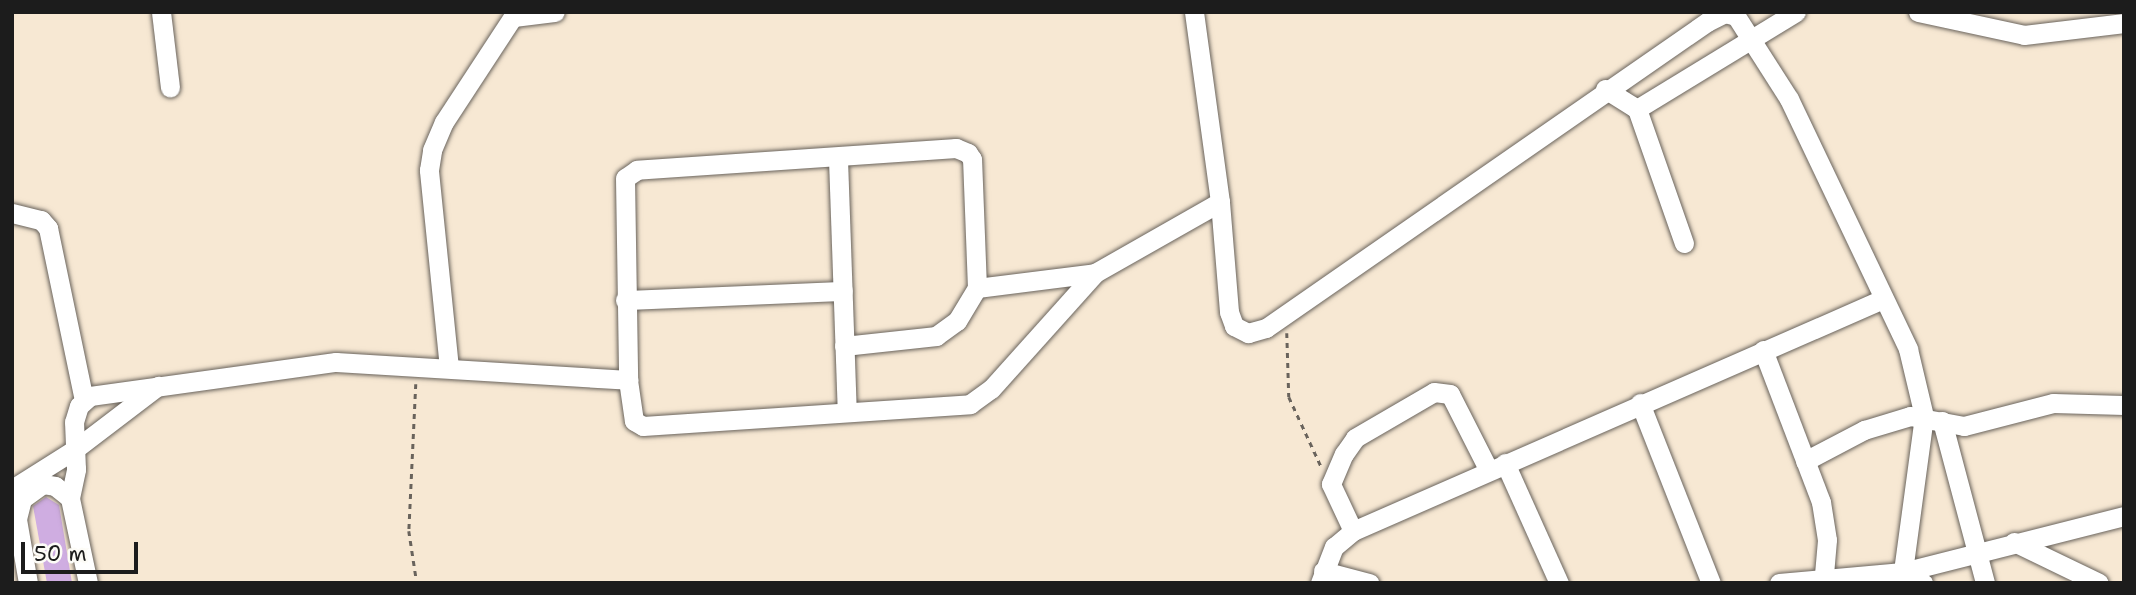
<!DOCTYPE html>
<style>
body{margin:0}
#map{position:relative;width:2136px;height:595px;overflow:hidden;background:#f7e8d3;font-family:"Shantell Sans",sans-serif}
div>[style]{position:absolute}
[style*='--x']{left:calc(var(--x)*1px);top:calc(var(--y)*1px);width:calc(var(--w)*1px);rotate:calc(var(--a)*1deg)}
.building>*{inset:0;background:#cfade1}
.path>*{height:2.5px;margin-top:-1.25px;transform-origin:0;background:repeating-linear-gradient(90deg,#69635c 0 5px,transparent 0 10px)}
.roads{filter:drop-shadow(0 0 2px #69635c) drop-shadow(0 0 2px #69635c)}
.street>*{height:19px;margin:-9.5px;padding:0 9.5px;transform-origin:9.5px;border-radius:9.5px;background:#fff}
span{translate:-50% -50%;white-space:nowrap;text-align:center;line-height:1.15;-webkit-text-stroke:6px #fdfcf7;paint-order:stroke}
.frame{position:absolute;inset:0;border:14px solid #1c1c1c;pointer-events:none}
.scale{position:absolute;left:21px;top:542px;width:117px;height:32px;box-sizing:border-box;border:4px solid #1c1c1c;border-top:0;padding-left:9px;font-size:21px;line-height:24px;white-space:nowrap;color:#1c1c1c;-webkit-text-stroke:5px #fdfcf7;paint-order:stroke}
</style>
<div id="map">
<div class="building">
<i style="clip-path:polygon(46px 497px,59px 505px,72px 583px,47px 583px,33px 506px)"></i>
</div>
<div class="path">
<i style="--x:1287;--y:333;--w:64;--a:88.2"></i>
<i style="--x:1289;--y:397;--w:76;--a:65.1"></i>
<i style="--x:416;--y:384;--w:147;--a:92.7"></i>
<i style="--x:409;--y:531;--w:53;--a:81.3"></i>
</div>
<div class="roads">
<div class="street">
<i style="--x:161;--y:12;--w:76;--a:83.2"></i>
<i style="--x:1194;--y:12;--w:192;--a:82.2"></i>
<i style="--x:1220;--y:202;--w:110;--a:85.3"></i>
<i style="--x:1229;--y:312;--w:15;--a:70"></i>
<i style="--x:1234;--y:326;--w:16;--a:27"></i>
<i style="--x:1248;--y:333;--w:19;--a:-16"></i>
<i style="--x:1266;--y:328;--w:537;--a:-34.76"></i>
<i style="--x:1707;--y:22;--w:20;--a:-27"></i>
<i style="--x:1725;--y:13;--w:11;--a:15"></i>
<i style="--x:1736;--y:16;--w:98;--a:57.4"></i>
<i style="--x:1789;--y:99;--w:277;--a:64.5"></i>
<i style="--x:1908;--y:349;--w:69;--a:76.6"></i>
<i style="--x:1924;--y:416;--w:157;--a:97.7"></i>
<i style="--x:1903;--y:572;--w:23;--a:29"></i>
<i style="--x:1918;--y:12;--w:108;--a:12.2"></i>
<i style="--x:2024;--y:35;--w:101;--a:-6.8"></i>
<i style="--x:515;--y:17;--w:40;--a:-7.1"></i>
<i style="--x:1605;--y:89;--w:38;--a:32"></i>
<i style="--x:1637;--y:109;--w:142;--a:70.7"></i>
<i style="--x:1637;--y:109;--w:186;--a:-31.4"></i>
<i style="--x:838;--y:159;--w:253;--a:88"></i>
<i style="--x:12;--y:213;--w:30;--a:14"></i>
<i style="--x:41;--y:220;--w:11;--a:49"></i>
<i style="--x:48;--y:228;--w:176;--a:78.2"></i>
<i style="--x:977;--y:288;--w:119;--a:-7.2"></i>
<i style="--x:1095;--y:273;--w:144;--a:-29.6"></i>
<i style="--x:625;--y:300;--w:218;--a:-2.4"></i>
<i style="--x:844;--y:346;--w:93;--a:-6.2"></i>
<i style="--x:936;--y:336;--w:26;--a:-36"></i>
<i style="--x:957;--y:321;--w:39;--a:-59"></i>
<i style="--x:977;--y:288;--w:129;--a:-92.2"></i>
<i style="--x:972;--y:159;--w:7;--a:-124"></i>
<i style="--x:968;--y:153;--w:13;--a:-157"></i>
<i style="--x:956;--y:148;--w:320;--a:176.1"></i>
<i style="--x:637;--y:170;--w:14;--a:146"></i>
<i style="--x:625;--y:178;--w:202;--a:89.1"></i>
<i style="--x:628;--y:380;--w:41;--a:81.7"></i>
<i style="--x:634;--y:421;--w:10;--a:29"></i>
<i style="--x:643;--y:426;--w:328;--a:-3.8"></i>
<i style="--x:970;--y:404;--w:26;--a:-36"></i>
<i style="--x:991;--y:389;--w:156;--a:-48.1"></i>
<i style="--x:1763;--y:350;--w:163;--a:69.1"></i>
<i style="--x:1821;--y:502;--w:38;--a:81"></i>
<i style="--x:1827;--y:540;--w:38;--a:95"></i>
<i style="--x:449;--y:368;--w:199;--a:-95.8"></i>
<i style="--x:429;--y:170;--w:20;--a:-81"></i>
<i style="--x:432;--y:150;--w:30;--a:-67"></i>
<i style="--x:444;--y:122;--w:131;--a:-56.8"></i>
<i style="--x:1640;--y:403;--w:193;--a:68.5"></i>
<i style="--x:1942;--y:421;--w:168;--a:75.1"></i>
<i style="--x:1805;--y:461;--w:67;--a:-27.7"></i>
<i style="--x:1864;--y:430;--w:48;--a:-16.9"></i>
<i style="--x:1910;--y:416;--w:55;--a:10.5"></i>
<i style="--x:1964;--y:426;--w:92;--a:-14.5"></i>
<i style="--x:2053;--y:403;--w:71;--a:1.6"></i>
<i style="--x:1505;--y:463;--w:132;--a:65.8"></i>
<i style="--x:12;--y:489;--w:73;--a:-32.2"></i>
<i style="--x:74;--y:450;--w:106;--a:-37.3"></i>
<i style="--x:1353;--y:531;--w:52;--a:-115.1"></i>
<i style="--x:1331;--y:484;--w:33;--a:-67"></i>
<i style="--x:1344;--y:454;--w:19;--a:-55"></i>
<i style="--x:1355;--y:438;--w:91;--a:-30.2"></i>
<i style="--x:1434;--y:392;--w:16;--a:7"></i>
<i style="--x:1450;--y:394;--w:84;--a:63.1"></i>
<i style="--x:2014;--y:542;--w:94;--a:25.8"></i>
<i style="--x:1323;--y:571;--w:48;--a:14.6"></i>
<i style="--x:28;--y:583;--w:65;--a:-99.8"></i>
<i style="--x:17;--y:519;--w:21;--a:-76"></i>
<i style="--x:22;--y:499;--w:26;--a:-36"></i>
<i style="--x:43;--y:484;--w:12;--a:9"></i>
<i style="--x:55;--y:486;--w:19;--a:39"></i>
<i style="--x:88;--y:583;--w:87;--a:-102"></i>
<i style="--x:70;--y:498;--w:30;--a:-78"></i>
<i style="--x:76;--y:469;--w:47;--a:-92.4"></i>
<i style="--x:74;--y:422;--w:17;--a:-73"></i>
<i style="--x:79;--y:406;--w:15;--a:-42"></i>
<i style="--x:90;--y:396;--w:248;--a:-7.9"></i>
<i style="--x:336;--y:362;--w:293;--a:3.5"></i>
<i style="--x:1320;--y:583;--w:39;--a:-69"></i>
<i style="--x:1334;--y:547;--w:25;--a:-40"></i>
<i style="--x:1353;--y:531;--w:579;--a:-23.64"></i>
<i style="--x:1779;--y:583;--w:124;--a:-5.1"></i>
<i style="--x:1903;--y:572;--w:228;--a:-14.2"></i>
</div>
</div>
<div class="frame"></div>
<div class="scale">50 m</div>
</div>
